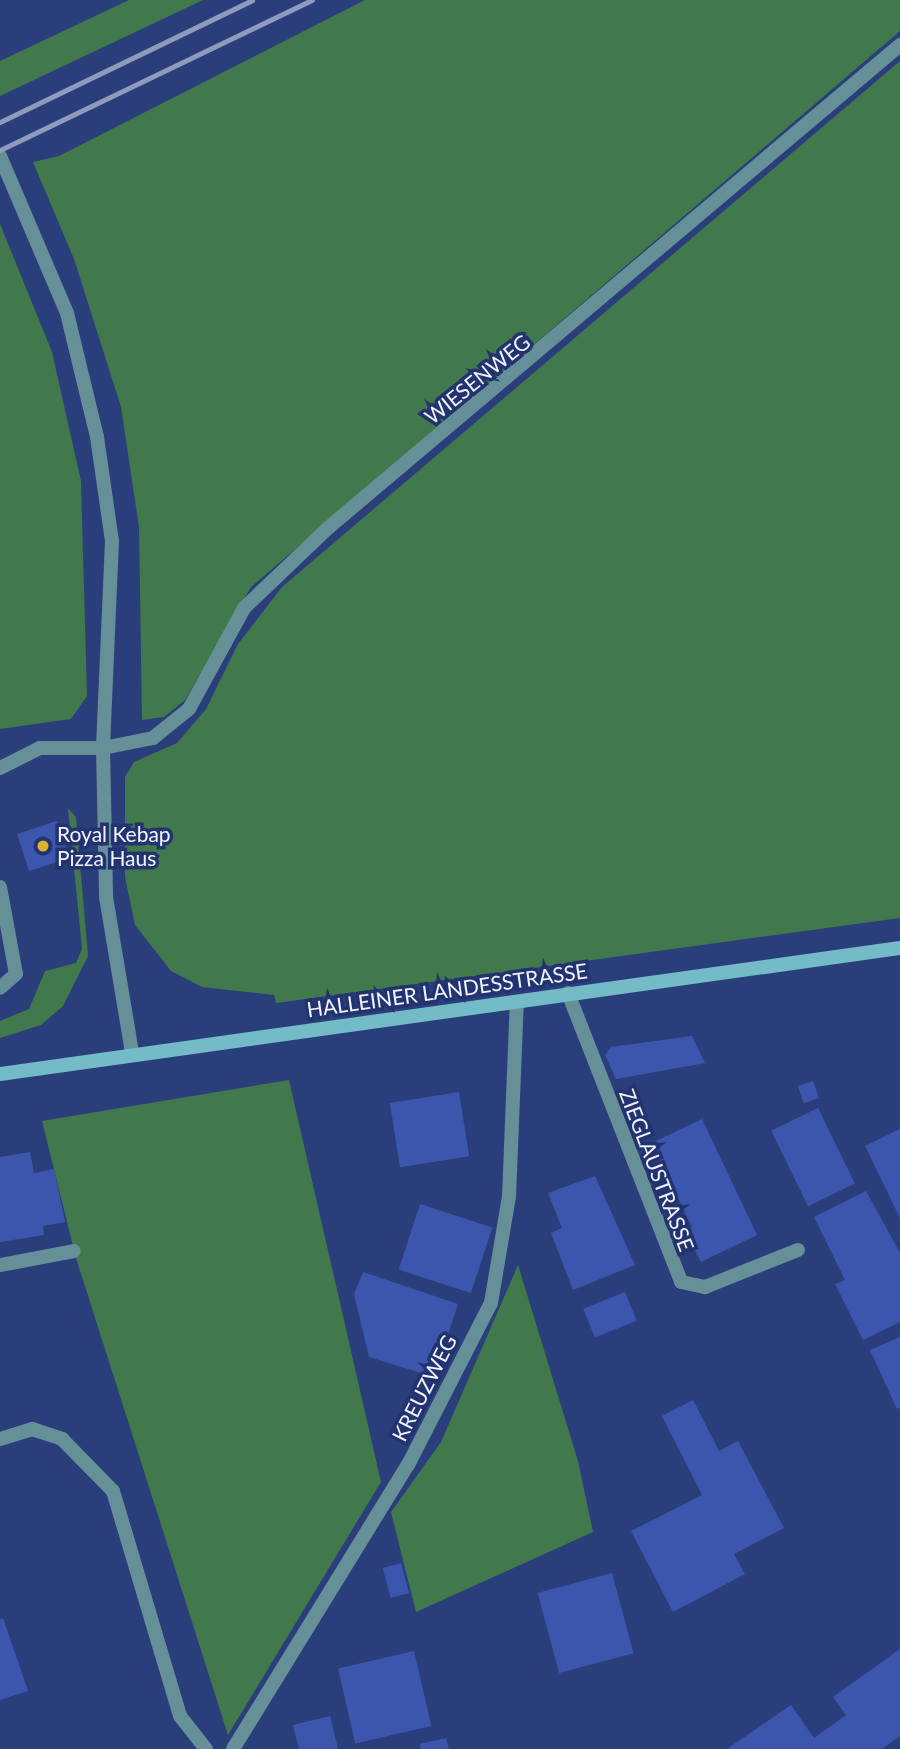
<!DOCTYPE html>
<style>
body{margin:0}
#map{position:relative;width:900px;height:1749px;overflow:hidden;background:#2b3e7c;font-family:Lato,sans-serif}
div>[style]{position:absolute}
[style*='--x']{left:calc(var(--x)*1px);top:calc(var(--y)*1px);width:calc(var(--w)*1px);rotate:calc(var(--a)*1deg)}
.green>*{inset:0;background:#41784c}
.building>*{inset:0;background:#3d56ad;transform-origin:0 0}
.service>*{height:14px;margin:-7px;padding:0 7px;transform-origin:7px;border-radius:7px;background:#659097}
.minor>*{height:14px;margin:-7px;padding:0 7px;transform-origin:7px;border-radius:7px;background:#659097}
.secondary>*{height:14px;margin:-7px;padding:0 7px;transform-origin:7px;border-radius:7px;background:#73bbc6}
.rail>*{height:5px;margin:-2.5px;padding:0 2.5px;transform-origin:2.5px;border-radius:2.5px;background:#909abd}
.dots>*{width:19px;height:19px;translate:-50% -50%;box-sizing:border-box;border:4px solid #223370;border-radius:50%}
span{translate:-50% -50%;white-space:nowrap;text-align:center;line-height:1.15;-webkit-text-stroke:7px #223370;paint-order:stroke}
.street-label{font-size:21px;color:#f1f4fc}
.poi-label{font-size:21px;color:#f1f4fc}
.left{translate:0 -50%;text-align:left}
</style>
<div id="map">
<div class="green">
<i style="clip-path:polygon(129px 0,203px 0,0 96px,0 61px)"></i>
<i style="clip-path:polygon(365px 0,900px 0,900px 31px,251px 587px,185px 700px,164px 717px,142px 720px,139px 527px,121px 407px,74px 259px,33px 162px,59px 156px)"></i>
<i style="clip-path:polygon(900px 61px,900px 918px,276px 1003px,274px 995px,202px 987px,171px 971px,135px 925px,125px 877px,125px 777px,134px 762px,177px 743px,206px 709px,238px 644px,282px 587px)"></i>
<i style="clip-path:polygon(0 224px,52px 352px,81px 481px,87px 696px,71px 719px,0 729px)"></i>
<i style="clip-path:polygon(68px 808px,76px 817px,88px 956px,63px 1006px,41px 1025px,0 1038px,0 1021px,29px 1009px,45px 971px,76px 963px,82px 949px)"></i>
<i style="clip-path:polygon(289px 1080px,381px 1482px,228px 1735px,76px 1258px,42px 1121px)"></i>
<i style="clip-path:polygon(518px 1265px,578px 1461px,593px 1532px,416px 1612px,391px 1512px,441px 1442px)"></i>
</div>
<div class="building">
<i style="left:57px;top:821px;width:39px;height:42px;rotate:72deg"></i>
<i style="clip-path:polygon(692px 1036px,705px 1063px,616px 1079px,605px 1055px,611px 1047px)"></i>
<i style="left:813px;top:1081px;width:18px;height:16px;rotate:71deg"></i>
<i style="left:459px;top:1092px;width:65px;height:70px;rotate:81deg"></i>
<i style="left:818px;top:1108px;width:84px;height:52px;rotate:64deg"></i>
<i style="clip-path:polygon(702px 1119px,757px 1235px,701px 1262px,685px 1230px,692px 1227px,652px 1143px)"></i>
<i style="clip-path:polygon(900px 1129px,900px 1218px,865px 1146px)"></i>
<i style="clip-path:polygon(30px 1152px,34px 1173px,54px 1169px,65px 1222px,43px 1226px,44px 1235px,0 1242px,0 1157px)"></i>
<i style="clip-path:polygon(595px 1176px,635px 1265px,573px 1290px,551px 1233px,562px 1228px,548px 1193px)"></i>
<i style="clip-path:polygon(866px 1191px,900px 1253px,900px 1322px,863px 1340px,835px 1284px,845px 1280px,814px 1217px)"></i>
<i style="left:420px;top:1204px;width:76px;height:69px;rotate:18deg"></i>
<i style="clip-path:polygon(363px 1272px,458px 1304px,434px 1377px,369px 1357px,354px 1294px)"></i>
<i style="left:625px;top:1292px;width:31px;height:45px;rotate:68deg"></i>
<i style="clip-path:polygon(900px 1337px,900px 1407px,897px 1409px,870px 1350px)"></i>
<i style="clip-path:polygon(693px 1400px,719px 1451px,738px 1441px,784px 1528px,734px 1554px,745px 1574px,673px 1612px,631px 1531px,702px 1495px,662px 1416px)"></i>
<i style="left:401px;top:1563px;width:31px;height:19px;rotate:75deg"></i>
<i style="left:612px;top:1573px;width:83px;height:77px;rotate:75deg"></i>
<i style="clip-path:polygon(3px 1618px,28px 1691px,0 1700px,0 1619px)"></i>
<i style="clip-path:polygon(900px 1649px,900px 1736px,882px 1749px,727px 1749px,791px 1705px,814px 1738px,846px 1715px,833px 1697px)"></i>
<i style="left:414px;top:1651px;width:77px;height:78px;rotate:77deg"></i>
<i style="clip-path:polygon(330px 1716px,338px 1749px,299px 1749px,293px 1725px)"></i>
<i style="clip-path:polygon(446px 1738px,449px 1749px,421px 1749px,420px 1744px)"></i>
</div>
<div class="service">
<i style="--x:0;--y:1265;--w:75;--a:-10.7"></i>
<i style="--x:0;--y:1439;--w:34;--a:-17"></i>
<i style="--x:32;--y:1429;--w:32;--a:18"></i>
<i style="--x:62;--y:1439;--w:73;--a:45.6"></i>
<i style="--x:113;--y:1491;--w:235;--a:73.4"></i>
<i style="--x:180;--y:1716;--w:42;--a:51.8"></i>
</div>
<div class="minor">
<i style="--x:0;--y:156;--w:171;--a:66.9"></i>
<i style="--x:67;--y:313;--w:128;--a:76.4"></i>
<i style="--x:97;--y:437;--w:105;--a:81.8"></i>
<i style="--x:112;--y:541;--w:207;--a:92.5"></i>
<i style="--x:103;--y:748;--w:149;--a:88.8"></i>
<i style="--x:106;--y:897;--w:158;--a:80.5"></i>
<i style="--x:0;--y:768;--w:45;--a:-26.6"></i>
<i style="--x:40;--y:748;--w:63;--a:0"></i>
<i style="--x:103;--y:748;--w:51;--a:-11.3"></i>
<i style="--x:153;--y:738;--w:46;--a:-38.9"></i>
<i style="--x:189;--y:709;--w:115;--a:-61.4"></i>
<i style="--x:244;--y:608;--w:116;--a:-43.6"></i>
<i style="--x:328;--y:528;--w:749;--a:-40.18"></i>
<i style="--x:0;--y:887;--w:88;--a:79.6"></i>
<i style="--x:16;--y:974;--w:21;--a:139"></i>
<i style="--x:568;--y:993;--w:310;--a:68.6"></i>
<i style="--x:681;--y:1282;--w:25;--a:12"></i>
<i style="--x:705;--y:1287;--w:100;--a:-21.7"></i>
<i style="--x:233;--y:1749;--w:334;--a:-58.4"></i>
<i style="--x:408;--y:1465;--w:182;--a:-62.9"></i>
<i style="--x:491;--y:1303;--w:108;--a:-80.4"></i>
<i style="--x:509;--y:1197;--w:195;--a:-87.7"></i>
</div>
<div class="secondary">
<i style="--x:0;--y:1074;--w:909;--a:-7.97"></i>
</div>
<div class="rail">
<i style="--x:0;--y:122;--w:280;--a:-25.8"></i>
<i style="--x:0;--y:150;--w:346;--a:-25.7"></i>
</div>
<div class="dots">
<i style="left:43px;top:846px;background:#ddb133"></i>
</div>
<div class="street-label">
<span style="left:477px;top:379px;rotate:-39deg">WIESENWEG</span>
<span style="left:447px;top:990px;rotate:-8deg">HALLEINER LANDESSTRASSE</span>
<span style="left:657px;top:1170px;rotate:69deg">ZIEGLAUSTRASSE</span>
<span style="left:424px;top:1388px;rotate:-63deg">KREUZWEG</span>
</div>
<div class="poi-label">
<span class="left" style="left:57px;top:846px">Royal Kebap<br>Pizza Haus</span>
</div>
</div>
